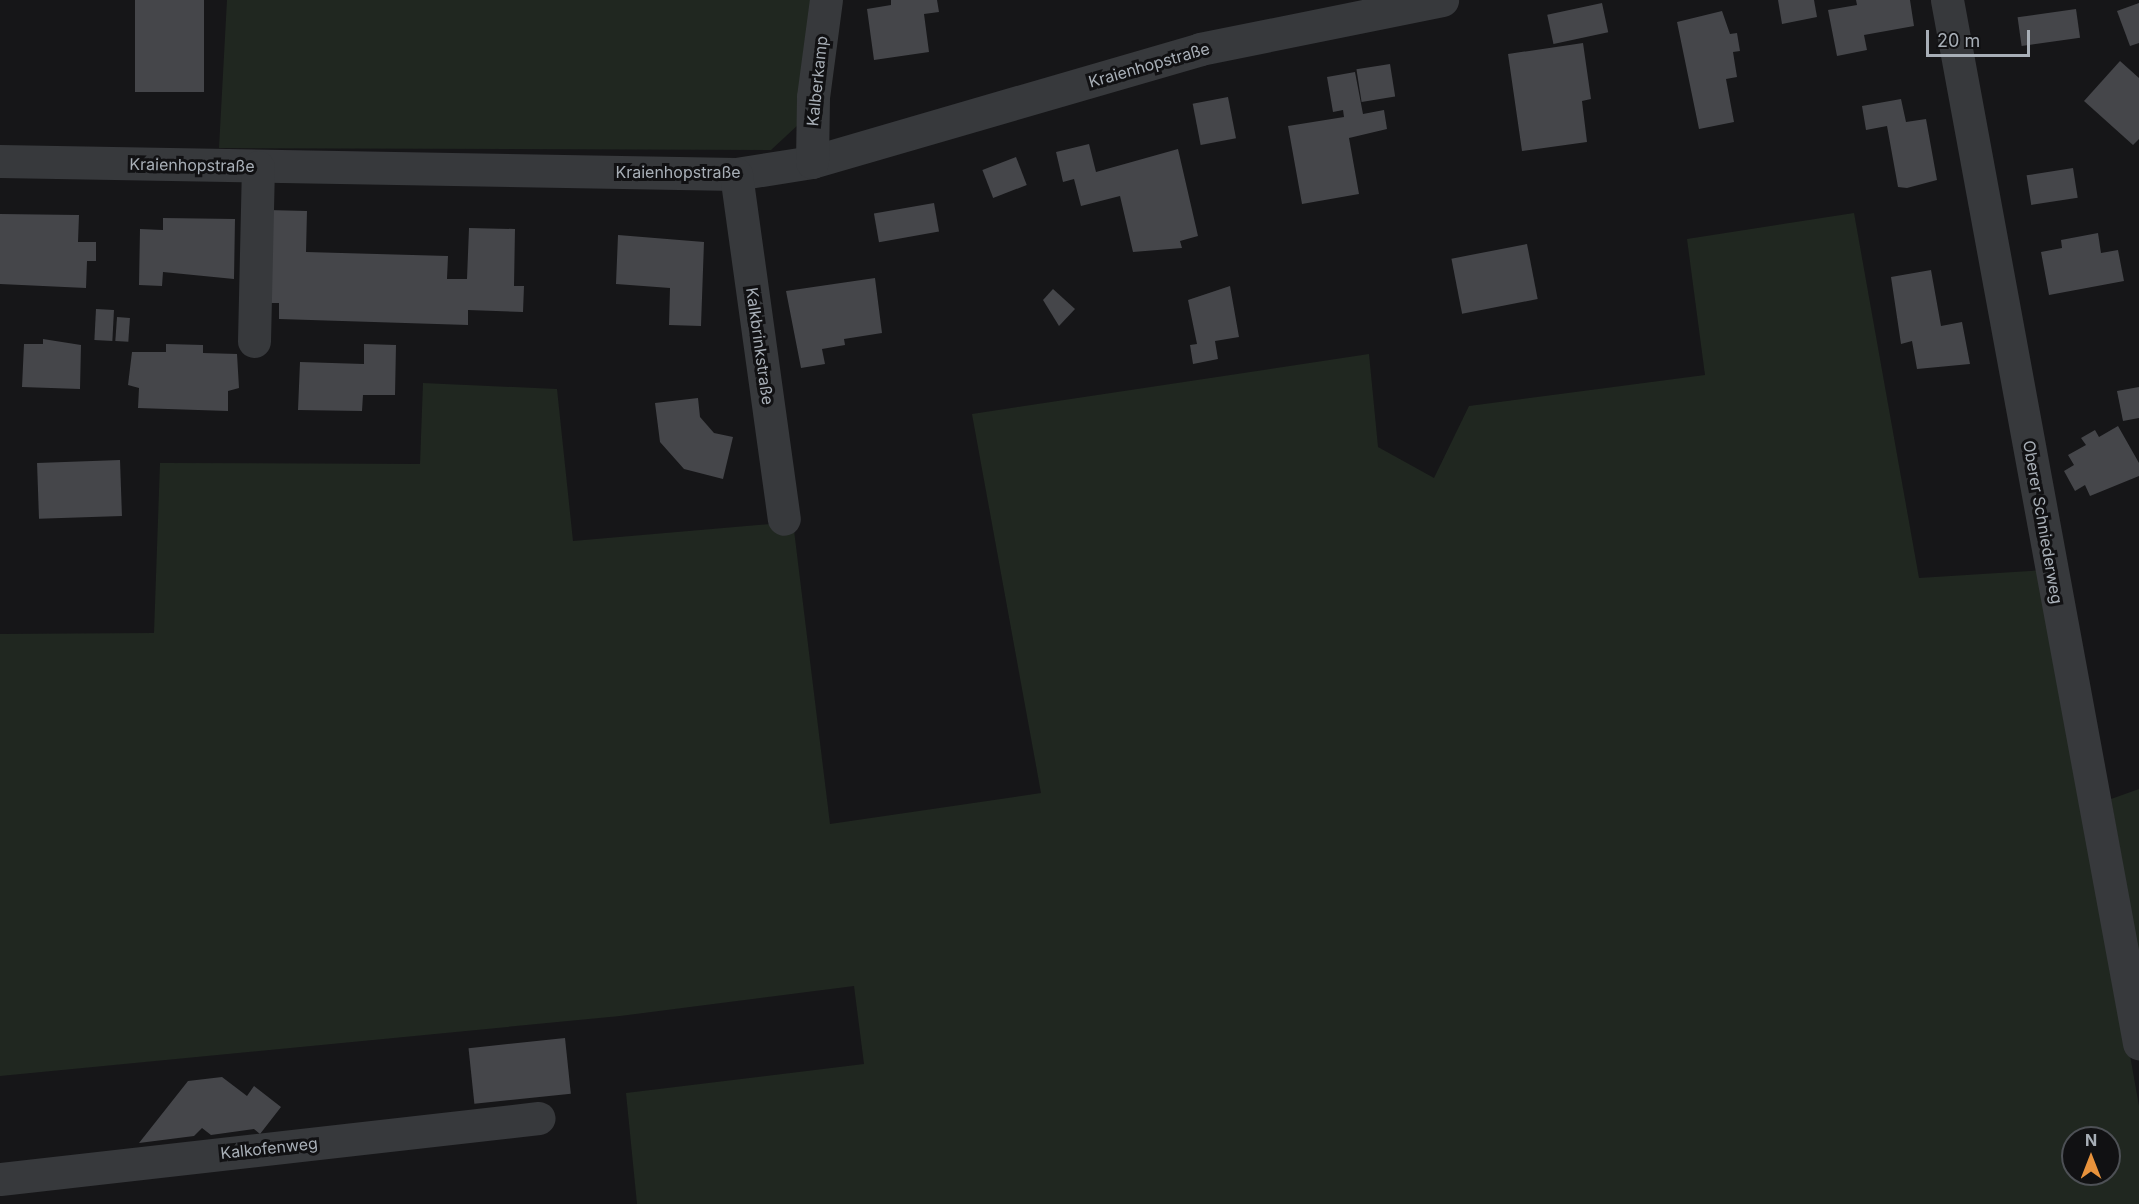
<!DOCTYPE html>
<meta charset="utf-8">
<style>
body{margin:0}
#map{position:relative;width:2139px;height:1204px;overflow:hidden;background:#161618;font-family:Inter,sans-serif}
div>[style]{position:absolute}
[style*='--x']{left:calc(var(--x)*1px);top:calc(var(--y)*1px);width:calc(var(--w)*1px);rotate:calc(var(--a)*1deg)}
.green>*{inset:0;background:#202720}
.building>*{inset:0;background:#45464a;transform-origin:0 0}
.street>*{height:33px;margin:-16.5px;padding:0 16.5px;transform-origin:16.5px;border-radius:16.5px;background:#37393c}
span{translate:-50% -50%;white-space:nowrap;text-align:center;line-height:1.15;-webkit-text-stroke:6px #111113;paint-order:stroke}
.street-label{font-size:16px;color:#a8afb7}
.north{position:absolute;left:2061px;top:1126px;width:60px;height:60px;box-sizing:border-box;background:#111113;border:2px solid #4d5055;border-radius:50%;rotate:0deg;font-size:16px;font-weight:700;line-height:24px;text-align:center;color:#a8afb7}
.north::after{content:'';display:block;margin:auto;width:21px;height:27px;background:#e9933c;clip-path:polygon(50% 0,100% 100%,50% 72%,0 100%)}
.scale{position:absolute;left:1926px;top:30px;width:104px;height:27px;box-sizing:border-box;border:3px solid #a8afb7;border-top:0;padding-left:8px;font-size:18px;line-height:21px;white-space:nowrap;color:#a8afb7;-webkit-text-stroke:4px #111113;paint-order:stroke}
</style>
<div id="map">
<div class="green">
<i style="clip-path:polygon(227px 0,811px 0,799px 124px,771px 150px,219px 148px)"></i>
<i style="clip-path:polygon(evenodd,1854px 213px,1919px 578px,2044px 570px,2139px 1106px,2139px 1204px,637px 1204px,626px 1093px,864px 1064px,854px 986px,620px 1016px,0 1076px,0 634px,154px 633px,160px 463px,420px 464px,423px 383px,557px 389px,573px 541px,793px 522px,830px 824px,1041px 793px,972px 414px,1369px 354px,1378px 447px,1434px 478px,1469px 406px,1705px 375px,1687px 239px,1854px 213px,2073px 1138px,2109px 1138px,2109px 1174px,2073px 1174px,2073px 1138px)"></i>
<i style="clip-path:polygon(2139px 789px,2139px 958px,2111px 799px)"></i>
</div>
<div class="building">
<i style="left:135px;top:0;width:69px;height:92px"></i>
<i style="clip-path:polygon(891px 0,937px 0,939px 12px,924px 14px,929px 52px,874px 60px,867px 9px,891px 5px)"></i>
<i style="clip-path:polygon(1778px 0,1814px 0,1817px 17px,1782px 24px)"></i>
<i style="clip-path:polygon(1856px 0,1910px 0,1914px 26px,1864px 35px,1867px 50px,1837px 56px,1828px 10px,1857px 5px)"></i>
<i style="left:1602px;top:3px;width:30px;height:56px;rotate:78deg"></i>
<i style="clip-path:polygon(2139px 3px,2139px 43px,2130px 46px,2117px 11px)"></i>
<i style="left:2076px;top:9px;width:29px;height:59px;rotate:82deg"></i>
<i style="clip-path:polygon(1722px 11px,1730px 34px,1737px 33px,1740px 51px,1733px 52px,1737px 77px,1726px 79px,1734px 122px,1699px 129px,1677px 22px)"></i>
<i style="clip-path:polygon(1583px 43px,1591px 99px,1582px 101px,1587px 142px,1522px 151px,1508px 54px)"></i>
<i style="clip-path:polygon(2120px 61px,2139px 78px,2139px 139px,2133px 145px,2084px 101px)"></i>
<i style="left:1390px;top:64px;width:33px;height:34px;rotate:81deg"></i>
<i style="clip-path:polygon(1355px 72px,1363px 114px,1384px 110px,1387px 129px,1349px 138px,1359px 194px,1302px 204px,1288px 126px,1344px 117px,1343px 110px,1333px 112px,1327px 77px)"></i>
<i style="left:1228px;top:97px;width:42px;height:36px;rotate:79deg"></i>
<i style="clip-path:polygon(1901px 99px,1906px 122px,1926px 119px,1937px 180px,1907px 188px,1898px 187px,1887px 126px,1866px 130px,1862px 106px)"></i>
<i style="clip-path:polygon(1089px 144px,1096px 172px,1178px 149px,1198px 236px,1180px 241px,1182px 248px,1133px 252px,1120px 196px,1081px 206px,1074px 179px,1063px 182px,1056px 152px)"></i>
<i style="left:1016px;top:157px;width:30px;height:36px;rotate:69deg"></i>
<i style="left:2073px;top:168px;width:30px;height:47px;rotate:81deg"></i>
<i style="left:934px;top:203px;width:29px;height:61px;rotate:80deg"></i>
<i style="clip-path:polygon(267px 210px,307px 211px,306px 252px,448px 256px,447px 279px,467px 279px,469px 228px,515px 229px,514px 286px,524px 286px,523px 312px,468px 310px,468px 325px,279px 319px,279px 303px,264px 303px)"></i>
<i style="clip-path:polygon(0 214px,79px 215px,78px 242px,96px 242px,96px 261px,87px 261px,86px 288px,0 284px)"></i>
<i style="clip-path:polygon(163px 218px,235px 219px,234px 279px,163px 272px,162px 286px,139px 285px,140px 229px,163px 230px)"></i>
<i style="clip-path:polygon(2098px 233px,2101px 253px,2118px 250px,2124px 281px,2049px 295px,2041px 252px,2062px 248px,2061px 240px)"></i>
<i style="clip-path:polygon(618px 235px,704px 242px,701px 326px,669px 325px,670px 288px,616px 284px)"></i>
<i style="left:1527px;top:244px;width:56px;height:77px;rotate:79deg"></i>
<i style="clip-path:polygon(1931px 270px,1941px 326px,1962px 322px,1970px 364px,1917px 369px,1912px 341px,1901px 344px,1891px 277px)"></i>
<i style="clip-path:polygon(875px 278px,882px 333px,844px 339px,845px 345px,822px 349px,825px 364px,801px 368px,786px 291px)"></i>
<i style="clip-path:polygon(1230px 286px,1239px 337px,1215px 341px,1218px 359px,1193px 364px,1190px 345px,1197px 344px,1188px 300px)"></i>
<i style="clip-path:polygon(1053px 289px,1075px 309px,1059px 326px,1043px 300px)"></i>
<i style="left:96px;top:309px;width:18px;height:31px;rotate:3deg"></i>
<i style="left:117px;top:317px;width:13px;height:24px;rotate:4deg"></i>
<i style="clip-path:polygon(43px 339px,81px 345px,80px 389px,22px 387px,24px 344px,43px 344px)"></i>
<i style="clip-path:polygon(166px 344px,203px 345px,203px 353px,237px 354px,239px 388px,228px 391px,228px 411px,138px 408px,139px 388px,128px 385px,132px 352px,166px 352px)"></i>
<i style="clip-path:polygon(364px 344px,396px 345px,395px 395px,363px 395px,362px 411px,298px 410px,300px 362px,364px 364px)"></i>
<i style="clip-path:polygon(2139px 387px,2139px 418px,2123px 421px,2117px 391px)"></i>
<i style="clip-path:polygon(698px 398px,700px 417px,714px 433px,733px 437px,723px 479px,684px 469px,660px 442px,655px 403px)"></i>
<i style="clip-path:polygon(2118px 426px,2139px 463px,2139px 476px,2090px 496px,2085px 485px,2075px 491px,2064px 471px,2074px 465px,2068px 455px,2086px 445px,2081px 438px,2095px 430px,2099px 437px)"></i>
<i style="left:120px;top:460px;width:56px;height:83px;rotate:88deg"></i>
<i style="left:565px;top:1038px;width:56px;height:97px;rotate:84deg"></i>
<i style="clip-path:polygon(222px 1077px,247px 1096px,254px 1086px,281px 1107px,260px 1134px,254px 1129px,211px 1135px,202px 1128px,194px 1136px,139px 1143px,188px 1081px)"></i>
</div>
<div class="street">
<i style="--x:1947;--y:0;--w:1061;--a:79.57"></i>
<i style="--x:0;--y:161;--w:736;--a:1.01"></i>
<i style="--x:736;--y:174;--w:77;--a:-9"></i>
<i style="--x:812;--y:162;--w:404;--a:-16.2"></i>
<i style="--x:1200;--y:49;--w:247;--a:-11.4"></i>
<i style="--x:812;--y:162;--w:65;--a:-89.1"></i>
<i style="--x:813;--y:97;--w:98;--a:-82.4"></i>
<i style="--x:736;--y:174;--w:348;--a:82.1"></i>
<i style="--x:254;--y:341;--w:174;--a:-88.7"></i>
<i style="--x:0;--y:1179;--w:542;--a:-6.46"></i>
</div>
<div class="street-label">
<span style="left:1149px;top:65px;rotate:-16deg">Kraienhopstraße</span>
<span style="left:817px;top:81px;rotate:-84deg">Kalberkamp</span>
<span style="left:192px;top:165px;rotate:1deg">Kraienhopstraße</span>
<span style="left:678px;top:172px">Kraienhopstraße</span>
<span style="left:760px;top:346px;rotate:82deg">Kalkbrinkstraße</span>
<span style="left:2043px;top:522px;rotate:80deg">Oberer Schniederweg</span>
<span style="left:269px;top:1148px;rotate:-6deg">Kalkofenweg</span>
</div>
<div class="north">N</div>
<div class="scale">20 m</div>
</div>
